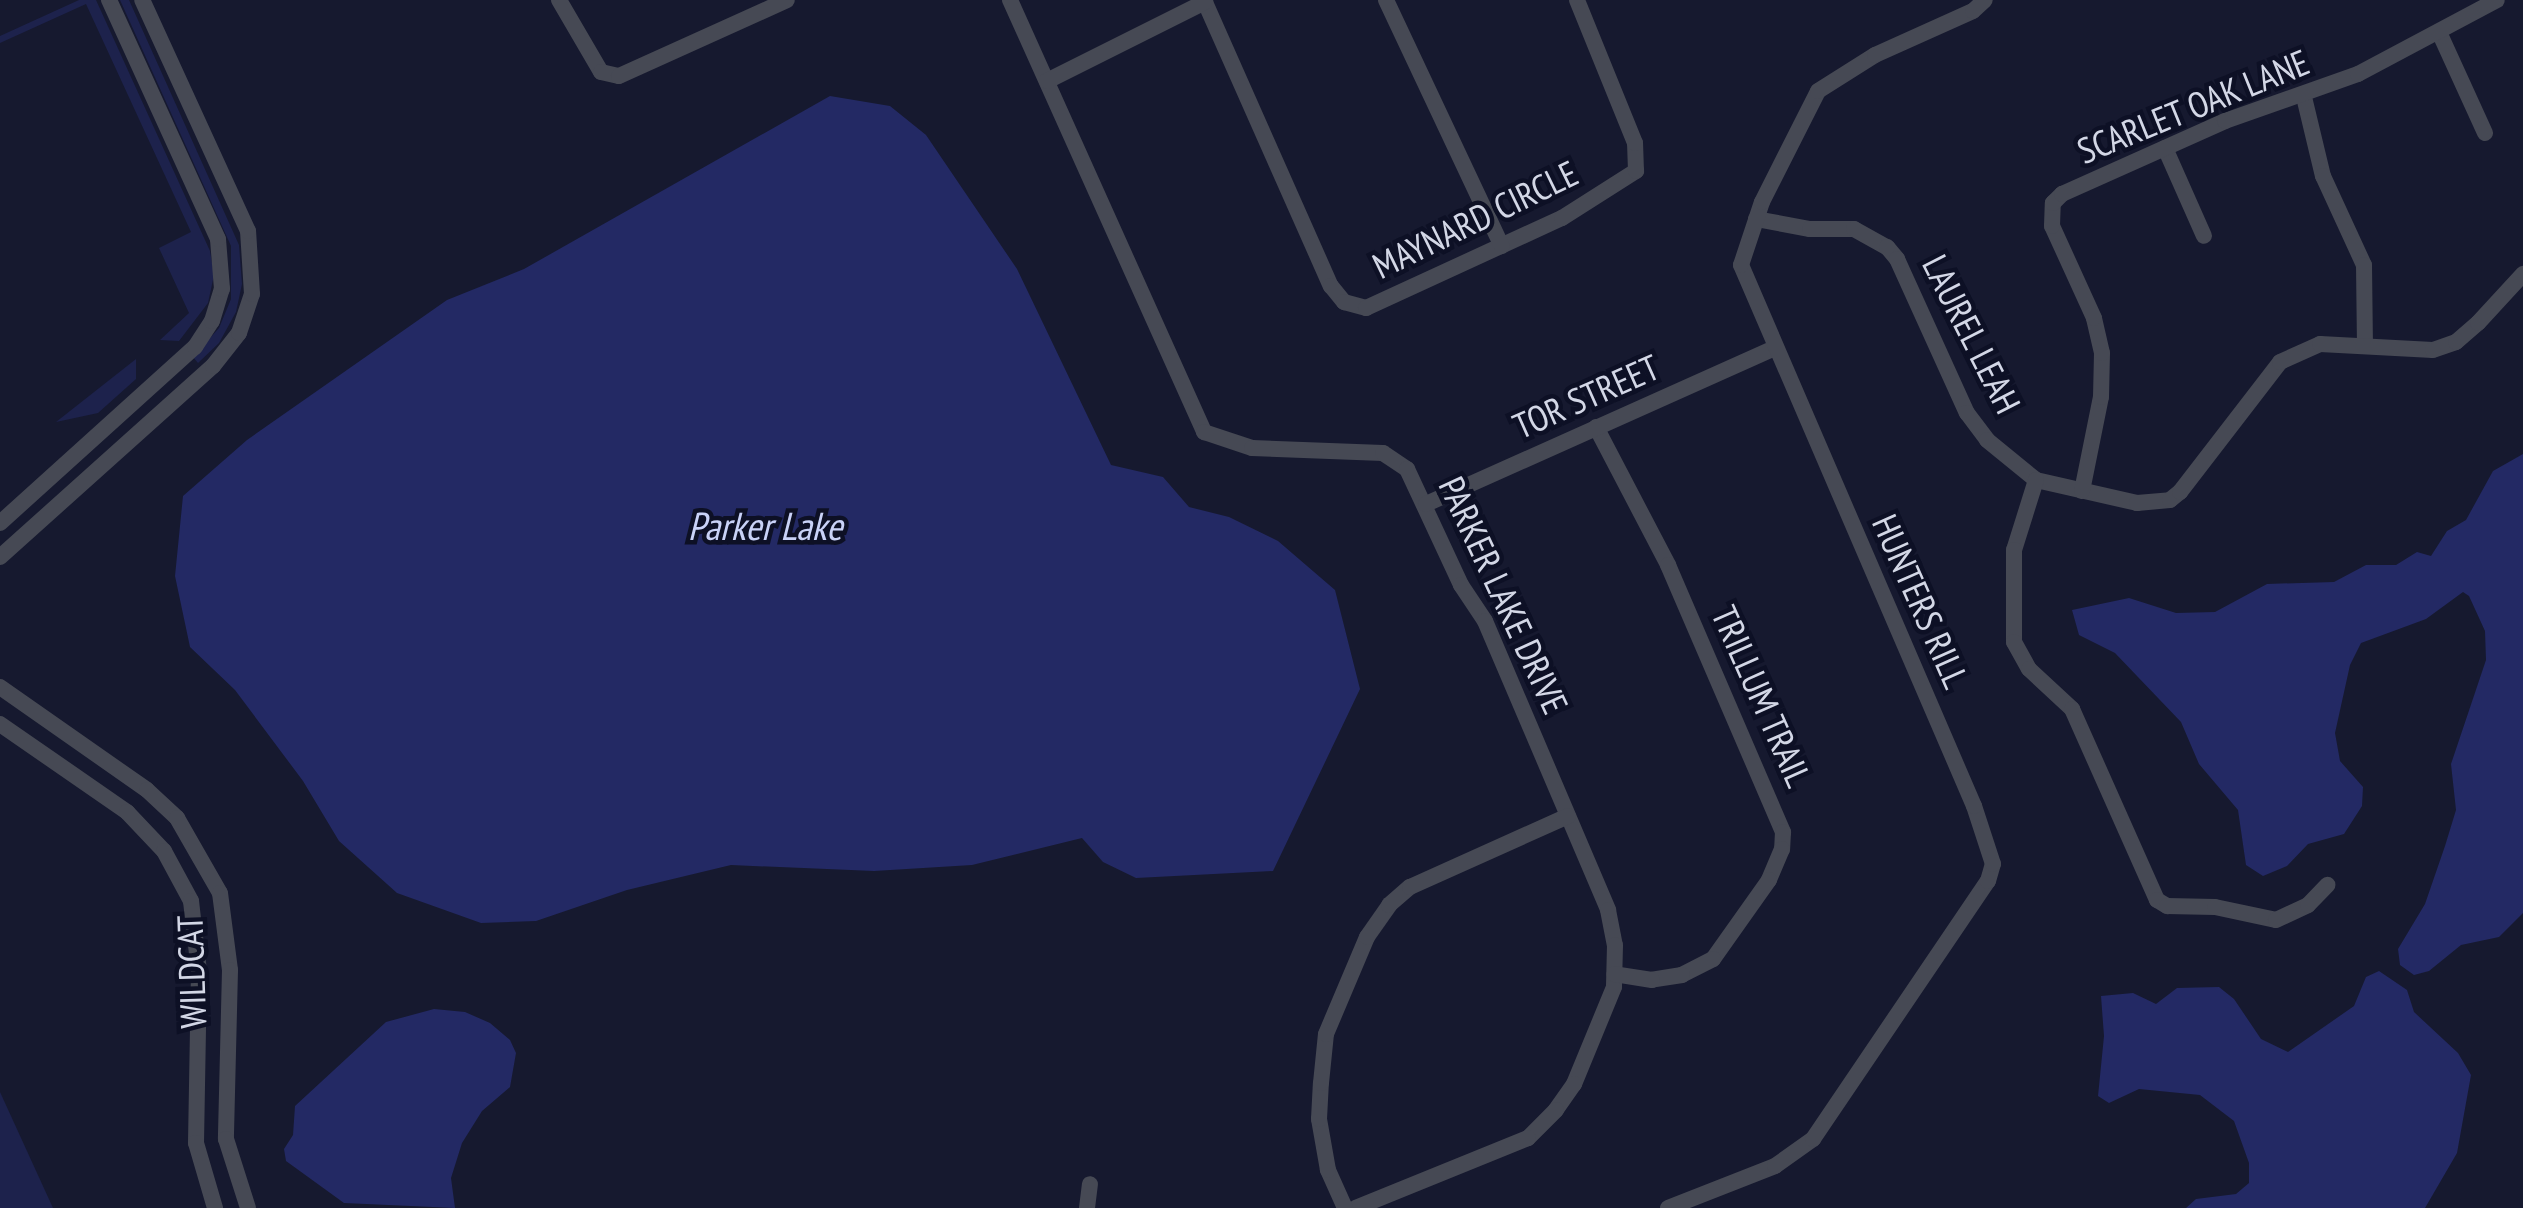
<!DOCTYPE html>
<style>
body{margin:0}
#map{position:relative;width:2523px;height:1208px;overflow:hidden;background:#16192f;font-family:"PT Sans Narrow",sans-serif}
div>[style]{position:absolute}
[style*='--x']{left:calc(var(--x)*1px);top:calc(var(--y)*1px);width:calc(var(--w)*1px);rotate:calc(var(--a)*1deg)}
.green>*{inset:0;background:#1d224c}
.water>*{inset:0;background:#232964}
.minor>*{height:16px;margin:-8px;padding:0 8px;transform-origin:8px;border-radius:8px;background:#464954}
span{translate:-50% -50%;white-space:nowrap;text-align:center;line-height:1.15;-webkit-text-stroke:9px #0d1025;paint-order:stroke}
.street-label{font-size:36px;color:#d3d7e6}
.water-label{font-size:39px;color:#c9d2f7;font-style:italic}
</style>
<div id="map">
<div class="green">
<i style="clip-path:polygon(79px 0,96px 0,210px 251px,214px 275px,208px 303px,179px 341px,160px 340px,189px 313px,159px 248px,191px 232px,86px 4px,0 43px,0 36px)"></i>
<i style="clip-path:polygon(120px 0,129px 0,239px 245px,242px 284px,236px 312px,219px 343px,198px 363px,193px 357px,219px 328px,231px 299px,231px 246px)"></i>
<i style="clip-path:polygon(136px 359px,136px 379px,98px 413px,56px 422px)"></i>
<i style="clip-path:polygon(0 1092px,53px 1208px,0 1208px)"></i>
</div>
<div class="water">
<i style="clip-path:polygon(830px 96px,890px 106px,926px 135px,1017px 269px,1111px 465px,1163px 477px,1189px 507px,1229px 517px,1278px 541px,1335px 590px,1360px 689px,1273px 871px,1136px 878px,1103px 862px,1082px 838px,972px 865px,874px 871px,731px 865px,627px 890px,536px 921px,481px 923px,397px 893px,339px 841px,303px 781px,235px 690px,190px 647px,175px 576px,183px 496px,247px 440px,447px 300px,524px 269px)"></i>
<i style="clip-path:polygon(2523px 454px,2523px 913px,2499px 937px,2461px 945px,2429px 971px,2414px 975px,2400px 965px,2398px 949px,2425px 904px,2445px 846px,2456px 810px,2451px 764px,2486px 660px,2485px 631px,2469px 596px,2463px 592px,2426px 619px,2361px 643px,2350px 665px,2335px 733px,2340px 761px,2363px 787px,2362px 806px,2344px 834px,2308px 844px,2287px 866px,2263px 876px,2246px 865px,2238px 810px,2199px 764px,2181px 722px,2115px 653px,2079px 635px,2072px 610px,2129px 598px,2176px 613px,2215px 612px,2267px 584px,2334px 582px,2366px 565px,2396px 565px,2417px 552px,2431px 556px,2447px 531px,2466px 520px,2493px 471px)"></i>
<i style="clip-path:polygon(2379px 971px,2407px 990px,2414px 1012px,2458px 1053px,2471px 1075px,2457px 1153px,2425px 1208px,2186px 1208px,2196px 1199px,2236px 1194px,2249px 1183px,2249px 1163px,2234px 1121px,2200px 1095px,2139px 1089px,2109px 1103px,2098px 1096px,2104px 1036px,2101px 996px,2133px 993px,2156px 1004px,2177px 988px,2219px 987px,2234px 999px,2261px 1039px,2288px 1052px,2354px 1006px,2366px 977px)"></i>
<i style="clip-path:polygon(434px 1009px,465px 1012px,490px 1023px,510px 1040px,516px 1053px,510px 1087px,482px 1111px,462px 1143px,451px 1178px,455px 1208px,344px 1203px,286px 1161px,284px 1149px,293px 1135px,295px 1106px,386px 1022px)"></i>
</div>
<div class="minor">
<i style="--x:559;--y:0;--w:83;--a:59.7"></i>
<i style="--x:601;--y:72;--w:18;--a:13"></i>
<i style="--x:619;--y:76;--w:184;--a:-24.3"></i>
<i style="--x:1010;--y:0;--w:474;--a:65.8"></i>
<i style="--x:1204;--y:432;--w:51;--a:18.4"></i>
<i style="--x:1252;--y:448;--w:131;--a:2.2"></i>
<i style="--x:1383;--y:453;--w:29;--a:34"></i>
<i style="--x:1407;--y:469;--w:128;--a:65"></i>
<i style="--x:1461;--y:585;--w:43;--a:56.3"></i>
<i style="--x:1485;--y:621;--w:314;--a:66.9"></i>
<i style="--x:1608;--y:910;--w:36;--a:79"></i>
<i style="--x:1615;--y:945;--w:42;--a:91.4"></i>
<i style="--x:1614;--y:987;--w:105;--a:112.4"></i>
<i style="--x:1574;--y:1084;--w:32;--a:125"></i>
<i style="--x:1556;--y:1110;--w:40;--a:135"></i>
<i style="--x:1528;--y:1138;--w:186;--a:157.9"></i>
<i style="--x:1204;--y:0;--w:313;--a:66.1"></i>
<i style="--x:1331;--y:286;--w:21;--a:51"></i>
<i style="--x:1344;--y:302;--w:23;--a:15"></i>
<i style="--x:1366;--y:308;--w:216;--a:-24.7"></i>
<i style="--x:1562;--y:218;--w:88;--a:-32.4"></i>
<i style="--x:1636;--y:171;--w:28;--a:-92"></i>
<i style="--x:1635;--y:143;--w:154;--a:-112.1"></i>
<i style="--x:1386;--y:0;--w:272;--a:64.8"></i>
<i style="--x:2439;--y:32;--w:111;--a:65.5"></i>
<i style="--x:1047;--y:81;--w:177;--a:-26.6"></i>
<i style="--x:2304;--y:97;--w:81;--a:76.5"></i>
<i style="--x:2323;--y:176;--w:98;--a:65.3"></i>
<i style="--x:2364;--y:265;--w:79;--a:89.3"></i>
<i style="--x:2165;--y:148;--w:96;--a:66.1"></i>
<i style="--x:1756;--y:219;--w:55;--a:10.5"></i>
<i style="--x:1810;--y:229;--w:44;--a:0"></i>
<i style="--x:1854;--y:229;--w:38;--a:29"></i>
<i style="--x:1887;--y:247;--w:16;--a:50"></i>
<i style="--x:1897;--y:259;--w:169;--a:65.6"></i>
<i style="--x:1967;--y:413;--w:34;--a:53"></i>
<i style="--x:1987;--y:440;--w:63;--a:39.2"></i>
<i style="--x:2036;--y:480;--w:104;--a:12.8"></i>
<i style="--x:2137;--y:503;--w:33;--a:-5"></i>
<i style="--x:2170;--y:500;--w:13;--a:-39"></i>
<i style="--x:2180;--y:492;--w:164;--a:-52.4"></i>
<i style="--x:2280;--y:362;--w:44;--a:-24.2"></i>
<i style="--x:2320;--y:344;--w:113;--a:3"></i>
<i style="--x:2433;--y:350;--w:24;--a:-19"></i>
<i style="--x:2456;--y:342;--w:29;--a:-41"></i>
<i style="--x:2478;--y:323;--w:67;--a:-47.4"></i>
<i style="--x:1596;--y:427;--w:156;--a:62.4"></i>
<i style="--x:1668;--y:565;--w:291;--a:66.7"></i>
<i style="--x:1783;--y:832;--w:17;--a:93"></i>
<i style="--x:1782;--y:849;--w:34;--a:113"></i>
<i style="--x:1769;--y:880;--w:97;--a:125.3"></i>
<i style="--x:1713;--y:959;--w:35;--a:153"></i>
<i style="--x:1682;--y:975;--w:30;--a:171"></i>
<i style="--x:1652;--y:980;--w:38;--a:-171"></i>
<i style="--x:2036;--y:480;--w:73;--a:107.4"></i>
<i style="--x:2014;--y:550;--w:92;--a:90"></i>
<i style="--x:2014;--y:642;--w:31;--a:61"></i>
<i style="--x:2029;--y:669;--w:59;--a:42.9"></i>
<i style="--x:2072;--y:709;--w:209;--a:66"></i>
<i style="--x:2157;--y:900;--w:12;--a:31"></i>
<i style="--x:2167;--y:906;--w:48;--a:1.2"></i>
<i style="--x:2215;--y:907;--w:62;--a:12"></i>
<i style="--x:2276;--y:920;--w:35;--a:-25"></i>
<i style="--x:2308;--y:905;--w:28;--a:-46"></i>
<i style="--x:2082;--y:491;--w:96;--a:-78.6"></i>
<i style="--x:2101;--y:397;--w:44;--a:-88.7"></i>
<i style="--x:2102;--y:353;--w:36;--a:-103"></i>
<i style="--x:2094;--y:318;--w:101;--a:-114.5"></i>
<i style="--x:2052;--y:226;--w:23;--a:-88"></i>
<i style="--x:2053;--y:203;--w:13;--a:-45"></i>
<i style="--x:2062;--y:194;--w:179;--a:-24.1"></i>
<i style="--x:2225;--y:121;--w:141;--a:-19.5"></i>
<i style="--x:2358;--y:74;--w:157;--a:-28"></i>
<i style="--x:1426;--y:504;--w:381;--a:-24.1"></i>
<i style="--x:0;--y:523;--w:263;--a:-42.1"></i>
<i style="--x:195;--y:347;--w:31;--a:-57"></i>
<i style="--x:212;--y:321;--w:34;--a:-73"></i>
<i style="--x:222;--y:289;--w:50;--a:-94.6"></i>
<i style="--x:218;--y:239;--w:263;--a:-114.5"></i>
<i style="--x:0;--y:557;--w:286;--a:-41.9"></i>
<i style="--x:213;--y:366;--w:42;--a:-51.8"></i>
<i style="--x:239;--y:333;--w:41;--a:-71.6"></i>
<i style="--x:252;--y:294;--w:63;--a:-93.6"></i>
<i style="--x:248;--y:231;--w:254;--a:-114.6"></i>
<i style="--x:0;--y:687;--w:179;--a:35"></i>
<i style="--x:147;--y:790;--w:41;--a:43"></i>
<i style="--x:177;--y:818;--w:86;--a:60.2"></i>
<i style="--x:220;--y:893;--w:78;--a:82.6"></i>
<i style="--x:230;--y:970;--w:169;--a:91.4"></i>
<i style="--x:226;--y:1139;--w:72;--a:72.3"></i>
<i style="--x:0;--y:724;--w:155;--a:34.7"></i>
<i style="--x:127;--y:812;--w:54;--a:46.5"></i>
<i style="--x:164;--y:851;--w:57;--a:61.6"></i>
<i style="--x:191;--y:901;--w:70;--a:83.5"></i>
<i style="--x:199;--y:971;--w:172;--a:91"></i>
<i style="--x:196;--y:1143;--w:68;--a:73.7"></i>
<i style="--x:1087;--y:1208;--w:24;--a:-83"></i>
<i style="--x:1345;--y:1208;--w:42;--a:-114.1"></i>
<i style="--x:1328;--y:1170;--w:52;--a:-100"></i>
<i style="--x:1319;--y:1119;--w:36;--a:-87"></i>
<i style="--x:1321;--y:1083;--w:49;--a:-84.2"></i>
<i style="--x:1326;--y:1034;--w:105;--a:-67.1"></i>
<i style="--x:1367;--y:937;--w:39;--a:-55"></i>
<i style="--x:1389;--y:905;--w:28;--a:-41"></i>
<i style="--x:1410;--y:887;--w:173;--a:-24.2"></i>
<i style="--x:1668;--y:1208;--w:115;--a:-21.4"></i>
<i style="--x:1775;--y:1166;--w:47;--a:-35.4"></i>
<i style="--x:1813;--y:1139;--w:312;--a:-55.9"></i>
<i style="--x:1988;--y:881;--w:18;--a:-74"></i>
<i style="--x:1993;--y:864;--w:61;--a:-108.1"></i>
<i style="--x:1974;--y:806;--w:589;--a:-113.3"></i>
<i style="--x:1741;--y:265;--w:66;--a:-71.6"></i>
<i style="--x:1762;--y:202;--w:124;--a:-63.2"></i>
<i style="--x:1818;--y:91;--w:67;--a:-32.3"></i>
<i style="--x:1875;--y:55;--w:107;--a:-24.2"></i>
<i style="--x:1973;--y:11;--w:16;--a:-43"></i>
</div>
<div class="street-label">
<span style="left:2193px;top:106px;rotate:-22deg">SCARLET OAK LANE</span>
<span style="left:1475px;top:219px;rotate:-26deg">MAYNARD CIRCLE</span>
<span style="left:1972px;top:334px;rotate:63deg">LAUREL LEAH</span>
<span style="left:1586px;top:396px;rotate:-24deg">TOR STREET</span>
<span style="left:1504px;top:595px;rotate:65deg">PARKER LAKE DRIVE</span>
<span style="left:1921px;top:601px;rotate:66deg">HUNTERS RILL</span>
<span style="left:1762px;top:696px;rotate:66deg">TRILLUM TRAIL</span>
<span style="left:191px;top:972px;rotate:-92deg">WILDCAT</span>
</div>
<div class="water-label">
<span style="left:765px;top:526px">Parker Lake</span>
</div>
</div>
